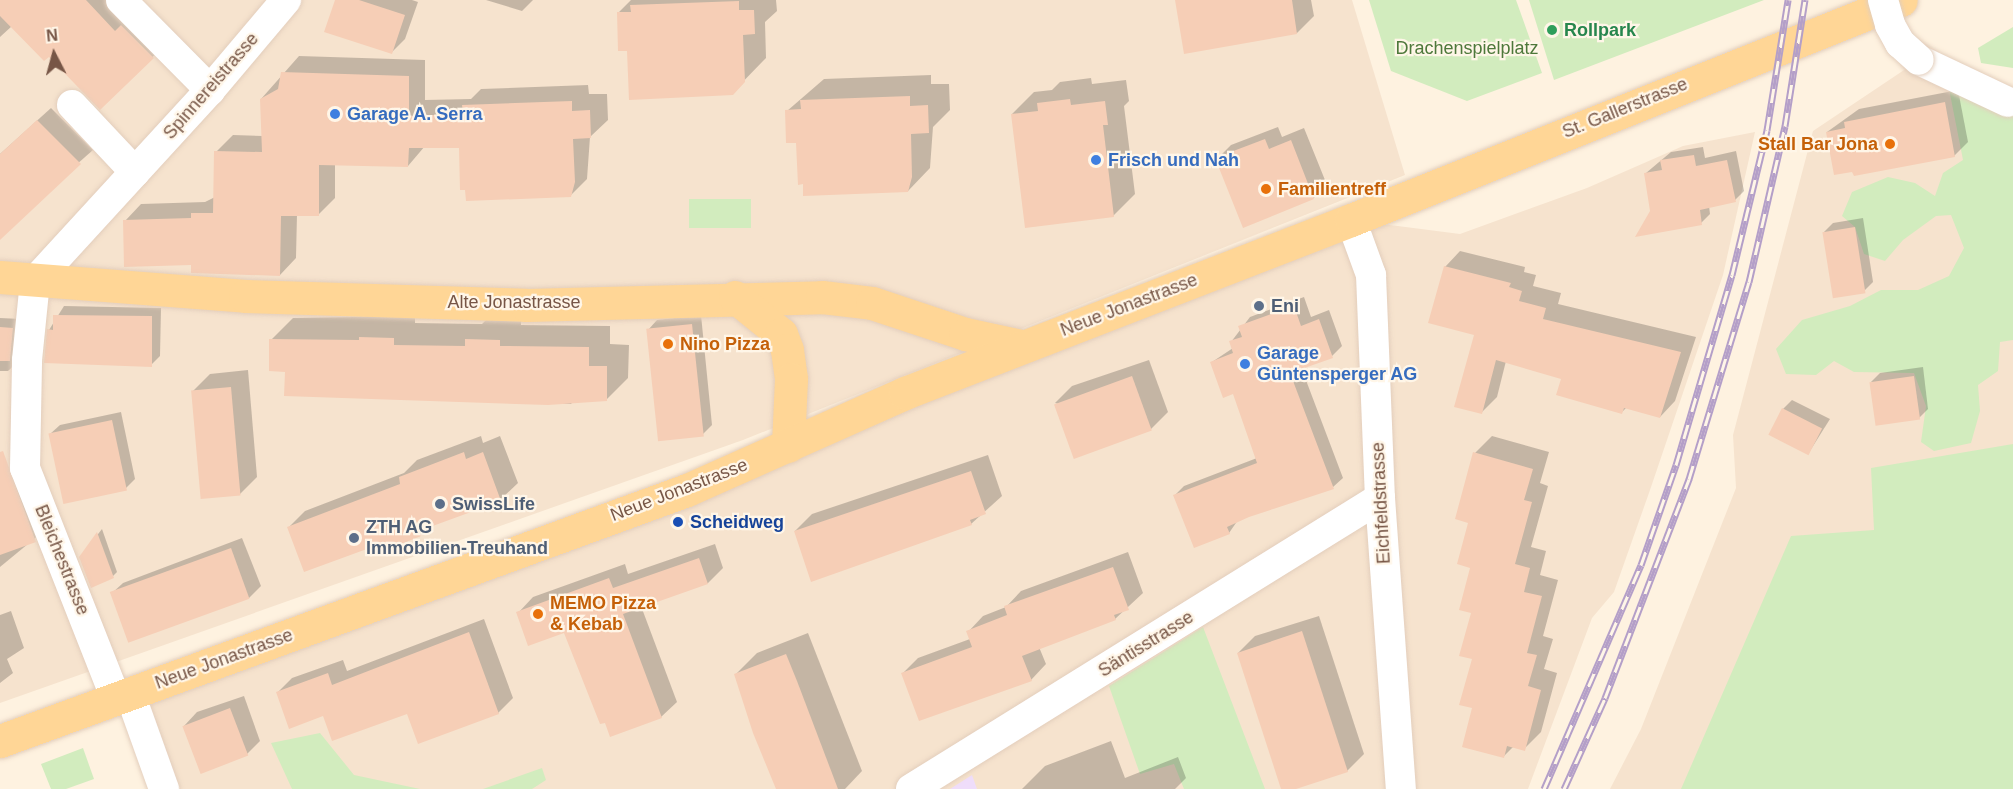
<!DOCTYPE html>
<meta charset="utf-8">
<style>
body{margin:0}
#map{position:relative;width:2013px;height:789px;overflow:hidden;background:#fef2e0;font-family:Arial,sans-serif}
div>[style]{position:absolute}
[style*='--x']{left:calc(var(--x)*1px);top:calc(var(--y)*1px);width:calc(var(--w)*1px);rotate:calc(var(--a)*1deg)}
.residential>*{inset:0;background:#f6e3ce}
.education>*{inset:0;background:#efddfa}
.green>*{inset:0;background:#d2ecbe;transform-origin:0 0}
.shadow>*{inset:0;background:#0003}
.building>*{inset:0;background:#f6ceb6;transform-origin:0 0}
.roads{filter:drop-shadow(0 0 2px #e3cebc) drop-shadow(0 0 2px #e3cebc)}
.minor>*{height:30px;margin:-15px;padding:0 15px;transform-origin:15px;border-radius:15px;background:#fff}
.major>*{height:33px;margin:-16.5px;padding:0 16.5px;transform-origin:16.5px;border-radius:16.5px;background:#ffd696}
.rail>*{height:7px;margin-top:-3.5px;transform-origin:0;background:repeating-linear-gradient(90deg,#fff6e8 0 14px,#b49fc8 0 28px);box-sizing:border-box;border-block:2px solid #b49fc8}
.bridges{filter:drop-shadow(0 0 2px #e3cebc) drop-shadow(0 0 2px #e3cebc)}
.minor-bridge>*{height:30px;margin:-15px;padding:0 15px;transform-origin:15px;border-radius:15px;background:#fff}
.dots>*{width:16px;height:16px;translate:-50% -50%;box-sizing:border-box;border:3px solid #fff6e8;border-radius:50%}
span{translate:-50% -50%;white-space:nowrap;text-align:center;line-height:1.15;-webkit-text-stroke:4.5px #fff6e8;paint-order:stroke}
.leisure-label{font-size:18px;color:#27864d;font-weight:700}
.left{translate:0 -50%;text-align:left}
.park-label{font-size:18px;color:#4d783a}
.street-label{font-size:18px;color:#775646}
.shop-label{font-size:18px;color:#366cbe;font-weight:700}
.food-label{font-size:18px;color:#c56008;font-weight:700}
.right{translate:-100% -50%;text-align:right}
.service-label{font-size:18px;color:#4e5e75;font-weight:700}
.transit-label{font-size:18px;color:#164399;font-weight:700}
.north{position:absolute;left:24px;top:24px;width:60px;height:60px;-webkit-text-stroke:4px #fff6e8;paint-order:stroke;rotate:354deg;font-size:16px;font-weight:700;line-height:24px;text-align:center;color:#775646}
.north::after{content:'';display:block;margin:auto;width:21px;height:27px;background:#775646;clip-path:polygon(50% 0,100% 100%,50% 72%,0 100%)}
</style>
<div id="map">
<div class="residential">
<i style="clip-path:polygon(0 0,1352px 0,1405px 175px,743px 440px,0 703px)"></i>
<i style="clip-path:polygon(1919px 60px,2013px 102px,2013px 789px,1610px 789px,1641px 729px,1736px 488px,1733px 435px,1813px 131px)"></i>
<i style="clip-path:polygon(1755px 132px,1723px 275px,1650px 490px,1614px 592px,1592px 618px,1528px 789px,164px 789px,130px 694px,1351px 220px,1460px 234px,1587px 188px,1683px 146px)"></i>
</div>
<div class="education">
<i style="clip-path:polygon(972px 775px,977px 789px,950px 789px)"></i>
</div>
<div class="green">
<i style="clip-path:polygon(1369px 0,1516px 0,1542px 73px,1467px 101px,1391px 71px)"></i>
<i style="clip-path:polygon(1529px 0,1764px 0,1554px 80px)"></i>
<i style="clip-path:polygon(2013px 27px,2013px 68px,1981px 63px,1978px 48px)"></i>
<i style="clip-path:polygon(1949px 89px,2013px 91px,2013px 340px,2000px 342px,1998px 371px,1978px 385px,1980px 411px,1971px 443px,1934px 451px,1921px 442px,1926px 406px,1914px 373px,1854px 372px,1834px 361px,1816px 375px,1786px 374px,1776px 349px,1802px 320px,1850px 306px,1881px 290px,1918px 290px,1949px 276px,1964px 248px,1951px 215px,1936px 216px,1903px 240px,1885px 261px,1864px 254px,1855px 227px,1842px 216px,1852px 192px,1888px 177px,1915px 183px,1935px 196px,1943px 173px,1963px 160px)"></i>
<i style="left:751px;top:199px;width:29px;height:62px;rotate:90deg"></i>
<i style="clip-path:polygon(2013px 444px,2013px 789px,1681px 789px,1791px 536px,1874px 530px,1871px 468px)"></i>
<i style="clip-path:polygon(1203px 627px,1265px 789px,1184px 789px,1174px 764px,1140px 774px,1109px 686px)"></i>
<i style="clip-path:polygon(320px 733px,354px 775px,420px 789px,292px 789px,271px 743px)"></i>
<i style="clip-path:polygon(83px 748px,94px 779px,66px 789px,51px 789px,41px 764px)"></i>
<i style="clip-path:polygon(542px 768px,546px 780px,532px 789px,483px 789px)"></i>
</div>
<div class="shadow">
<i style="clip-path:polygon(0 0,125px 0,173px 37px,100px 108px,49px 55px,12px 26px,0 37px)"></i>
<i style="clip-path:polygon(336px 0,412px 0,418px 2px,405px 39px,392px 52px)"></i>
<i style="clip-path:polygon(486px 0,533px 0,522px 11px)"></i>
<i style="clip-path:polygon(631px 0,776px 0,777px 11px,765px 22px,766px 58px,732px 93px,628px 49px,618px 13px)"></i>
<i style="clip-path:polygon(1177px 0,1311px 0,1314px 16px,1297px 33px)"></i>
<i style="clip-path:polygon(299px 56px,425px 60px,425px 100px,471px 99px,481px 89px,588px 85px,589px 94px,607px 94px,608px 120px,590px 137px,587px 179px,570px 196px,460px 146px,425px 146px,408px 166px,335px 164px,335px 198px,318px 215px,297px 215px,296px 258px,280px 275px,193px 264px,125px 221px,141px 204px,205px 202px,215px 197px,216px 152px,233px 135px,263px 136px,261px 99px)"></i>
<i style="clip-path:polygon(931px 75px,931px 84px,949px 84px,950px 110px,933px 127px,930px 168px,908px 191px,798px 141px,787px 111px,824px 79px)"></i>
<i style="clip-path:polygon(1091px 78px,1092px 84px,1126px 80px,1129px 101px,1124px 106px,1135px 194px,1113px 216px,1012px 114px,1034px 92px,1052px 90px,1060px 82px)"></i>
<i style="clip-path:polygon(1958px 90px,1968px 142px,1954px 156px,1827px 132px,1859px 109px)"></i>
<i style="clip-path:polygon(51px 108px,93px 150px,0 232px,0 154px)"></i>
<i style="clip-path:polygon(1278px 127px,1282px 137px,1304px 128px,1327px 185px,1314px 198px,1217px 159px,1231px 145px)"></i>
<i style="clip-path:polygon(1703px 147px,1705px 158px,1736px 151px,1744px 191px,1735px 200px,1709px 206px,1710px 214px,1701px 223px,1652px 211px,1646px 173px,1671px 152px)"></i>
<i style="clip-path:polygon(1863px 218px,1873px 282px,1864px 291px,1824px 232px,1833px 223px)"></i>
<i style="clip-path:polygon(1460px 251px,1525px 267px,1524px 272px,1536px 275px,1533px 286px,1561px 293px,1558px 304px,1696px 337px,1675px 401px,1660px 417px,1627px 407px,1622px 412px,1562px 378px,1506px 361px,1497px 397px,1481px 413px,1476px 333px,1445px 267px)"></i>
<i style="clip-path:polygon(1304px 297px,1311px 317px,1329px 310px,1342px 346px,1332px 356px,1301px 367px,1343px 478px,1333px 487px,1238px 520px,1229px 533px,1174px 496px,1184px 486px,1257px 458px,1234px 392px,1212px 362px,1233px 348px,1231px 342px,1250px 317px)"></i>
<i style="clip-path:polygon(64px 306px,161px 308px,160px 356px,151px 365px,49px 330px)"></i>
<i style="clip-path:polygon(701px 315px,712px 425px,703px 434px,648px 330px,657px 320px)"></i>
<i style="clip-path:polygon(415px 316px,415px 323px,482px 324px,488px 318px,521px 318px,521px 325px,610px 326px,610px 344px,629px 345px,628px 378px,606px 400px,575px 399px,571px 404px,286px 395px,286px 370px,271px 340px,293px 318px)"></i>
<i style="clip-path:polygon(0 318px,21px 319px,18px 362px,8px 371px,0 371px)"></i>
<i style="clip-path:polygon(1149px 360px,1168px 412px,1151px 429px,1055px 403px,1072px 386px)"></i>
<i style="clip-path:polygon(1923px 367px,1928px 409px,1919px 418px,1871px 382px,1880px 373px)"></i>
<i style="clip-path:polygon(248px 370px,257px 477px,239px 495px,192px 392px,210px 374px)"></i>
<i style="clip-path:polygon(1792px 400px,1830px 419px,1808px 454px,1783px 409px)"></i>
<i style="clip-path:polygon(121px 412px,135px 479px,126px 488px,50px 434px,60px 425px)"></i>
<i style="clip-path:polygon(481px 436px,483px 443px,500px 436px,518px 483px,501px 499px,430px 525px,420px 535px,386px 540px,288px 528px,305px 511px,404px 473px,417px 460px)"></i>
<i style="clip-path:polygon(1492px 436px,1549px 452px,1540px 483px,1548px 486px,1531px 547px,1546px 551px,1540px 575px,1558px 580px,1543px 636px,1553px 639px,1544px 669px,1557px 673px,1541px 732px,1524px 749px,1514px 746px,1503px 757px,1474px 707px,1470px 522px,1475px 453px)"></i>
<i style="clip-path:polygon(988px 455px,1002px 496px,971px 524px,795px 531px,812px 514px)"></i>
<i style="clip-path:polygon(30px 472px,51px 525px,0 567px,0 483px)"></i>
<i style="clip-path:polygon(102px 529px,117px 572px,113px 576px,80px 557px)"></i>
<i style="clip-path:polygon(242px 538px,261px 586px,249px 598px,111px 594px,123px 583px)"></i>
<i style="clip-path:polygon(715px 544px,723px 568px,708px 583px,641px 606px,677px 702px,661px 717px,565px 631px,518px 613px,533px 597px,625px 564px,628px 574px)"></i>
<i style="clip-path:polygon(1128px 552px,1143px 593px,1115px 619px,1039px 647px,1046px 664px,1031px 680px,903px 673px,918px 658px,970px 639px,968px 632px,983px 616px,1006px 607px,1021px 591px)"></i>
<i style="clip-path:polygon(11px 611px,24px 648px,7px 659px,13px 673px,0 683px,0 615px)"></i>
<i style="clip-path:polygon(1319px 616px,1364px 754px,1347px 771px,1282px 789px,1238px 653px,1255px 636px)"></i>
<i style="clip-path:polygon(484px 619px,513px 698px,498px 713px,324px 714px,277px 693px,292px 678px,343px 660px,347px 671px)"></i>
<i style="clip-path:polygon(808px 633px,862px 771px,845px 789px,777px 789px,735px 675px,757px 653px)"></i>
<i style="clip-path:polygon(244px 696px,260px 741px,247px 754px,184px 726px,197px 712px)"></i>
<i style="clip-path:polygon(1111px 741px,1125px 778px,1178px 757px,1186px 778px,1175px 789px,1022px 789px,1045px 766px)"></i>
</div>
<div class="building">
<i style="clip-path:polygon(0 0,86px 0,115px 31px,121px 25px,154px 58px,100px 110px,49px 57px,44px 61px,0 16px)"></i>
<i style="clip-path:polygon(335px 0,359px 0,405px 15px,392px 54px,324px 32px)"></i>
<i style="clip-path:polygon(1175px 0,1292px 0,1297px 34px,1184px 54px)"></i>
<i style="clip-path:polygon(739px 1px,739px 10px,754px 10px,755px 34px,743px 35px,745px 82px,733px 95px,629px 100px,627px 51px,618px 51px,617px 12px,631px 12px,630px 5px)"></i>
<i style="clip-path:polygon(281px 72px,409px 76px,409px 116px,463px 114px,462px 105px,572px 101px,572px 111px,590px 110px,591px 138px,573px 139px,575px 182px,571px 197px,466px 201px,465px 190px,460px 190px,459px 148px,409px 148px,408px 167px,319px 165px,319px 216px,281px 216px,280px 276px,191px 273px,191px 265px,124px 267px,123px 220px,191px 218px,191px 213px,213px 213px,214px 151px,262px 152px,260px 99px,278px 89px)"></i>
<i style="clip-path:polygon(910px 96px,910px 106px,928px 105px,929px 133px,911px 134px,912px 177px,908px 192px,803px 196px,803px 184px,798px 185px,796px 143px,786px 143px,785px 110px,801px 109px,800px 100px)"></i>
<i style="clip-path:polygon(1070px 99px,1071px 105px,1105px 101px,1108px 125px,1103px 125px,1114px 217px,1025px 228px,1011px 114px,1038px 111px,1037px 103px)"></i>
<i style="clip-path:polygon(1945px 102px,1955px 157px,1854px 176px,1852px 172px,1834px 175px,1826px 132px,1845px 128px,1844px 122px)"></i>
<i style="clip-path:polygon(37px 120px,81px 164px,0 240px,0 154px)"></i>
<i style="clip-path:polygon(1265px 139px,1269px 149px,1291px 140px,1314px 199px,1243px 228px,1215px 158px)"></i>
<i style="clip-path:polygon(1694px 155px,1696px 166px,1727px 160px,1736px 202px,1700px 210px,1702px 225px,1635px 237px,1650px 211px,1644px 173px,1662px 170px,1660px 160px)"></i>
<i style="left:1855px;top:227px;width:67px;height:33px;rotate:81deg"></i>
<i style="clip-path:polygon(1444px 266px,1511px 283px,1509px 287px,1522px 291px,1519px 301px,1546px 308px,1543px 319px,1681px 352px,1660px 418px,1624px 408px,1622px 414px,1556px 395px,1561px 379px,1496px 360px,1482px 414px,1454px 407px,1474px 335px,1428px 323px)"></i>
<i style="clip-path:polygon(1294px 306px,1301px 326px,1319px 319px,1333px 358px,1290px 373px,1334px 489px,1249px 517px,1227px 527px,1230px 534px,1194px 548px,1173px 495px,1257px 463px,1233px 394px,1223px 398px,1210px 362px,1233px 353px,1229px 341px,1242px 337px,1238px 326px)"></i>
<i style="clip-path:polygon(53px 315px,152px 316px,152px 367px,44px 363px,47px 329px,53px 330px)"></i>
<i style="left:692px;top:324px;width:113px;height:46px;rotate:84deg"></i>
<i style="clip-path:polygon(0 327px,13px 328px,10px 361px,0 361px)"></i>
<i style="clip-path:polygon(359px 337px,394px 338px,394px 345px,465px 346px,465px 339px,500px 340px,500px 346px,589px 347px,589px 366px,607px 366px,607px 401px,548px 405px,284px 396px,285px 372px,269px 371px,269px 339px,359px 340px)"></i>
<i style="left:1132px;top:376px;width:58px;height:83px;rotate:70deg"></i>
<i style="left:1914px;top:376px;width:44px;height:45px;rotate:82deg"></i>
<i style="left:231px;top:387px;width:109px;height:40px;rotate:85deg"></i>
<i style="left:1782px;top:408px;width:45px;height:30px;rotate:27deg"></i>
<i style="left:112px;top:420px;width:72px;height:65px;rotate:78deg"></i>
<i style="clip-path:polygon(3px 451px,36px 542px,0 555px,0 452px)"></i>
<i style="clip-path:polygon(464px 452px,466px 459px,483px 452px,501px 501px,419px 531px,421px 536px,406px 542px,388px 548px,386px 542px,304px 572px,287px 527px,400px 484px,399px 477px)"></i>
<i style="clip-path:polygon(1473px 452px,1533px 469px,1524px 500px,1532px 502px,1515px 564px,1530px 568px,1524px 592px,1542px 596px,1527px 653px,1537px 655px,1528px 686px,1541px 690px,1525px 751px,1507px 746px,1504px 758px,1462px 747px,1472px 708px,1459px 705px,1472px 659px,1459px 656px,1471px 613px,1459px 610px,1470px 568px,1457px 564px,1468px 523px,1455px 519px)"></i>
<i style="clip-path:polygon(971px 471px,986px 514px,970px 520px,972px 525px,811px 582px,794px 531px)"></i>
<i style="clip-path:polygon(97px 532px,114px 578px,91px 588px,79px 557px)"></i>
<i style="left:231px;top:548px;width:54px;height:129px;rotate:70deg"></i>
<i style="clip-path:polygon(699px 558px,708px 584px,623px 614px,662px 718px,610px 737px,605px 723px,600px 724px,564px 633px,528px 646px,516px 612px,609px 578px,613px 588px)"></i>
<i style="clip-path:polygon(1113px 567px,1129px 610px,1114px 615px,1116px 620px,1022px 656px,1032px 681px,919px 721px,901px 673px,972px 647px,966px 631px,1007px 615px,1004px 606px)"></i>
<i style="clip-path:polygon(1302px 631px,1348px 772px,1296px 789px,1281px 789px,1237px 653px)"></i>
<i style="clip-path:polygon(469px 632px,499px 714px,418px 744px,407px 714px,332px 741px,323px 716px,289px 729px,276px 692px,328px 673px,332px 685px)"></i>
<i style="clip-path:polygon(786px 654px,797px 681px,838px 789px,776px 789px,753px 733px,734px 674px)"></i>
<i style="left:230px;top:708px;width:51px;height:51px;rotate:69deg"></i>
</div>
<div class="roads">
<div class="minor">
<i style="--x:121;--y:0;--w:127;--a:45.3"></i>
<i style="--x:1919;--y:60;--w:98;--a:25.3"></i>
<i style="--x:72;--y:105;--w:92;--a:46.8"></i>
<i style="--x:1351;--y:220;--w:59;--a:70"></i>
<i style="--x:1371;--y:275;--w:223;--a:87.7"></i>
<i style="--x:1380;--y:498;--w:292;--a:85.9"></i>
<i style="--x:130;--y:694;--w:101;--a:70.3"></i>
<i style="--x:116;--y:699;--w:248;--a:-111.5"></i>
<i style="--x:25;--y:468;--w:108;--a:-88.9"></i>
<i style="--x:27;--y:360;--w:79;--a:-84.2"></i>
<i style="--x:35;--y:281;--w:259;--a:-47.5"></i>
<i style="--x:210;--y:90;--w:118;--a:-49.8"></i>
<i style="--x:911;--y:789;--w:552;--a:-31.82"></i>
</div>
<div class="major">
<i style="--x:0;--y:277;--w:246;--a:4.4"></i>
<i style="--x:245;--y:296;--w:281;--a:1.8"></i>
<i style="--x:526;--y:305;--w:296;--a:-1.5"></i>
<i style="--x:822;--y:297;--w:50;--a:6.8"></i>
<i style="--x:872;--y:303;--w:98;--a:18.4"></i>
<i style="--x:965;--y:334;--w:57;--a:12.1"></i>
<i style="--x:735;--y:297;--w:59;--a:38.8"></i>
<i style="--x:781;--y:334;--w:17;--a:69"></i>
<i style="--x:787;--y:350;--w:29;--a:82"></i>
<i style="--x:791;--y:379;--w:67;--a:92.6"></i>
<i style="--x:0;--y:741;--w:731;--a:-20.07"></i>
<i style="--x:687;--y:490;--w:239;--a:-24"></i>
<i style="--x:905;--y:393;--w:478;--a:-21.2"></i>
<i style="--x:1351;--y:220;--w:592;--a:-21.8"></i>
</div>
</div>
<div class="rail">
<i style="--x:1544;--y:789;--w:244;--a:-66.6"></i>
<i style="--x:1641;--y:565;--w:106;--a:-70.7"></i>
<i style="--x:1676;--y:465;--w:198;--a:-73.6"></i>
<i style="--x:1732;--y:275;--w:149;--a:-76.4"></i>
<i style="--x:1767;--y:130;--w:132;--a:-80.8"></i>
<i style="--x:1564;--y:789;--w:100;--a:-65.7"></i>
<i style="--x:1605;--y:698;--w:235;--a:-69"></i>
<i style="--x:1689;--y:479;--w:206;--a:-73.1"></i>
<i style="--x:1749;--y:282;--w:160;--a:-77"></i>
<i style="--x:1785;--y:126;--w:128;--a:-81"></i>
</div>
<div class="bridges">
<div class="minor-bridge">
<i style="--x:1883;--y:0;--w:26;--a:74"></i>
<i style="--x:1890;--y:25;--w:21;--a:61"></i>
<i style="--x:1900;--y:43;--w:25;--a:42"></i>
</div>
</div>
<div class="dots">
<i style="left:1552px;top:30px;background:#2e9e5b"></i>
<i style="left:335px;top:114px;background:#3f7fe0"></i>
<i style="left:1890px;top:144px;background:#e8710a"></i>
<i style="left:1096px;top:160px;background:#3f7fe0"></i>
<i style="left:1266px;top:189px;background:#e8710a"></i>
<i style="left:1259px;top:306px;background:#5c6f8a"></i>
<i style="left:668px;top:344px;background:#e8710a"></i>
<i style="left:1245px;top:364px;background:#3f7fe0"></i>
<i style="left:440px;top:504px;background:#5c6f8a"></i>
<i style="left:678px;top:522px;background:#1a4fb4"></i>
<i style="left:354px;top:538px;background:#5c6f8a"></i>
<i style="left:538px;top:614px;background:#e8710a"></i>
</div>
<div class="leisure-label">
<span class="left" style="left:1564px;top:30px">Rollpark</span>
</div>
<div class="park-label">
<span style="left:1467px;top:48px">Drachenspielplatz</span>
</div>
<div class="street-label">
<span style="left:211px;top:86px;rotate:-49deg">Spinnereistrasse</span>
<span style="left:1625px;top:108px;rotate:-22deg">St. Gallerstrasse</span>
<span style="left:514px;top:302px">Alte Jonastrasse</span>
<span style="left:1129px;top:305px;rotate:-21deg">Neue Jonastrasse</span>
<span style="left:679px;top:490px;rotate:-21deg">Neue Jonastrasse</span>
<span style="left:1381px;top:503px;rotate:-93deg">Eichfeldstrasse</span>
<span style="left:62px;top:560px;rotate:68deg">Bleichestrasse</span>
<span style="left:1146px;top:644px;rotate:-32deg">Säntisstrasse</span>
<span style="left:224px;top:659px;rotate:-20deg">Neue Jonastrasse</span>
</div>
<div class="shop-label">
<span class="left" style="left:347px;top:114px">Garage A. Serra</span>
<span class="left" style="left:1108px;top:160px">Frisch und Nah</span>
<span class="left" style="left:1257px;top:364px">Garage<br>Güntensperger AG</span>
</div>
<div class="food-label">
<span class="right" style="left:1878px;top:144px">Stall Bar Jona</span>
<span class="left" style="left:1278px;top:189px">Familientreff</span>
<span class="left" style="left:680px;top:344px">Nino Pizza</span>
<span class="left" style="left:550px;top:614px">MEMO Pizza<br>&amp; Kebab</span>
</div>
<div class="service-label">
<span class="left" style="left:1271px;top:306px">Eni</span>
<span class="left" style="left:452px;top:504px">SwissLife</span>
<span class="left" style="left:366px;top:538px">ZTH AG<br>Immobilien-Treuhand</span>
</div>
<div class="transit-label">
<span class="left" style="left:690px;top:522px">Scheidweg</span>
</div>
<div class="north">N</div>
</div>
